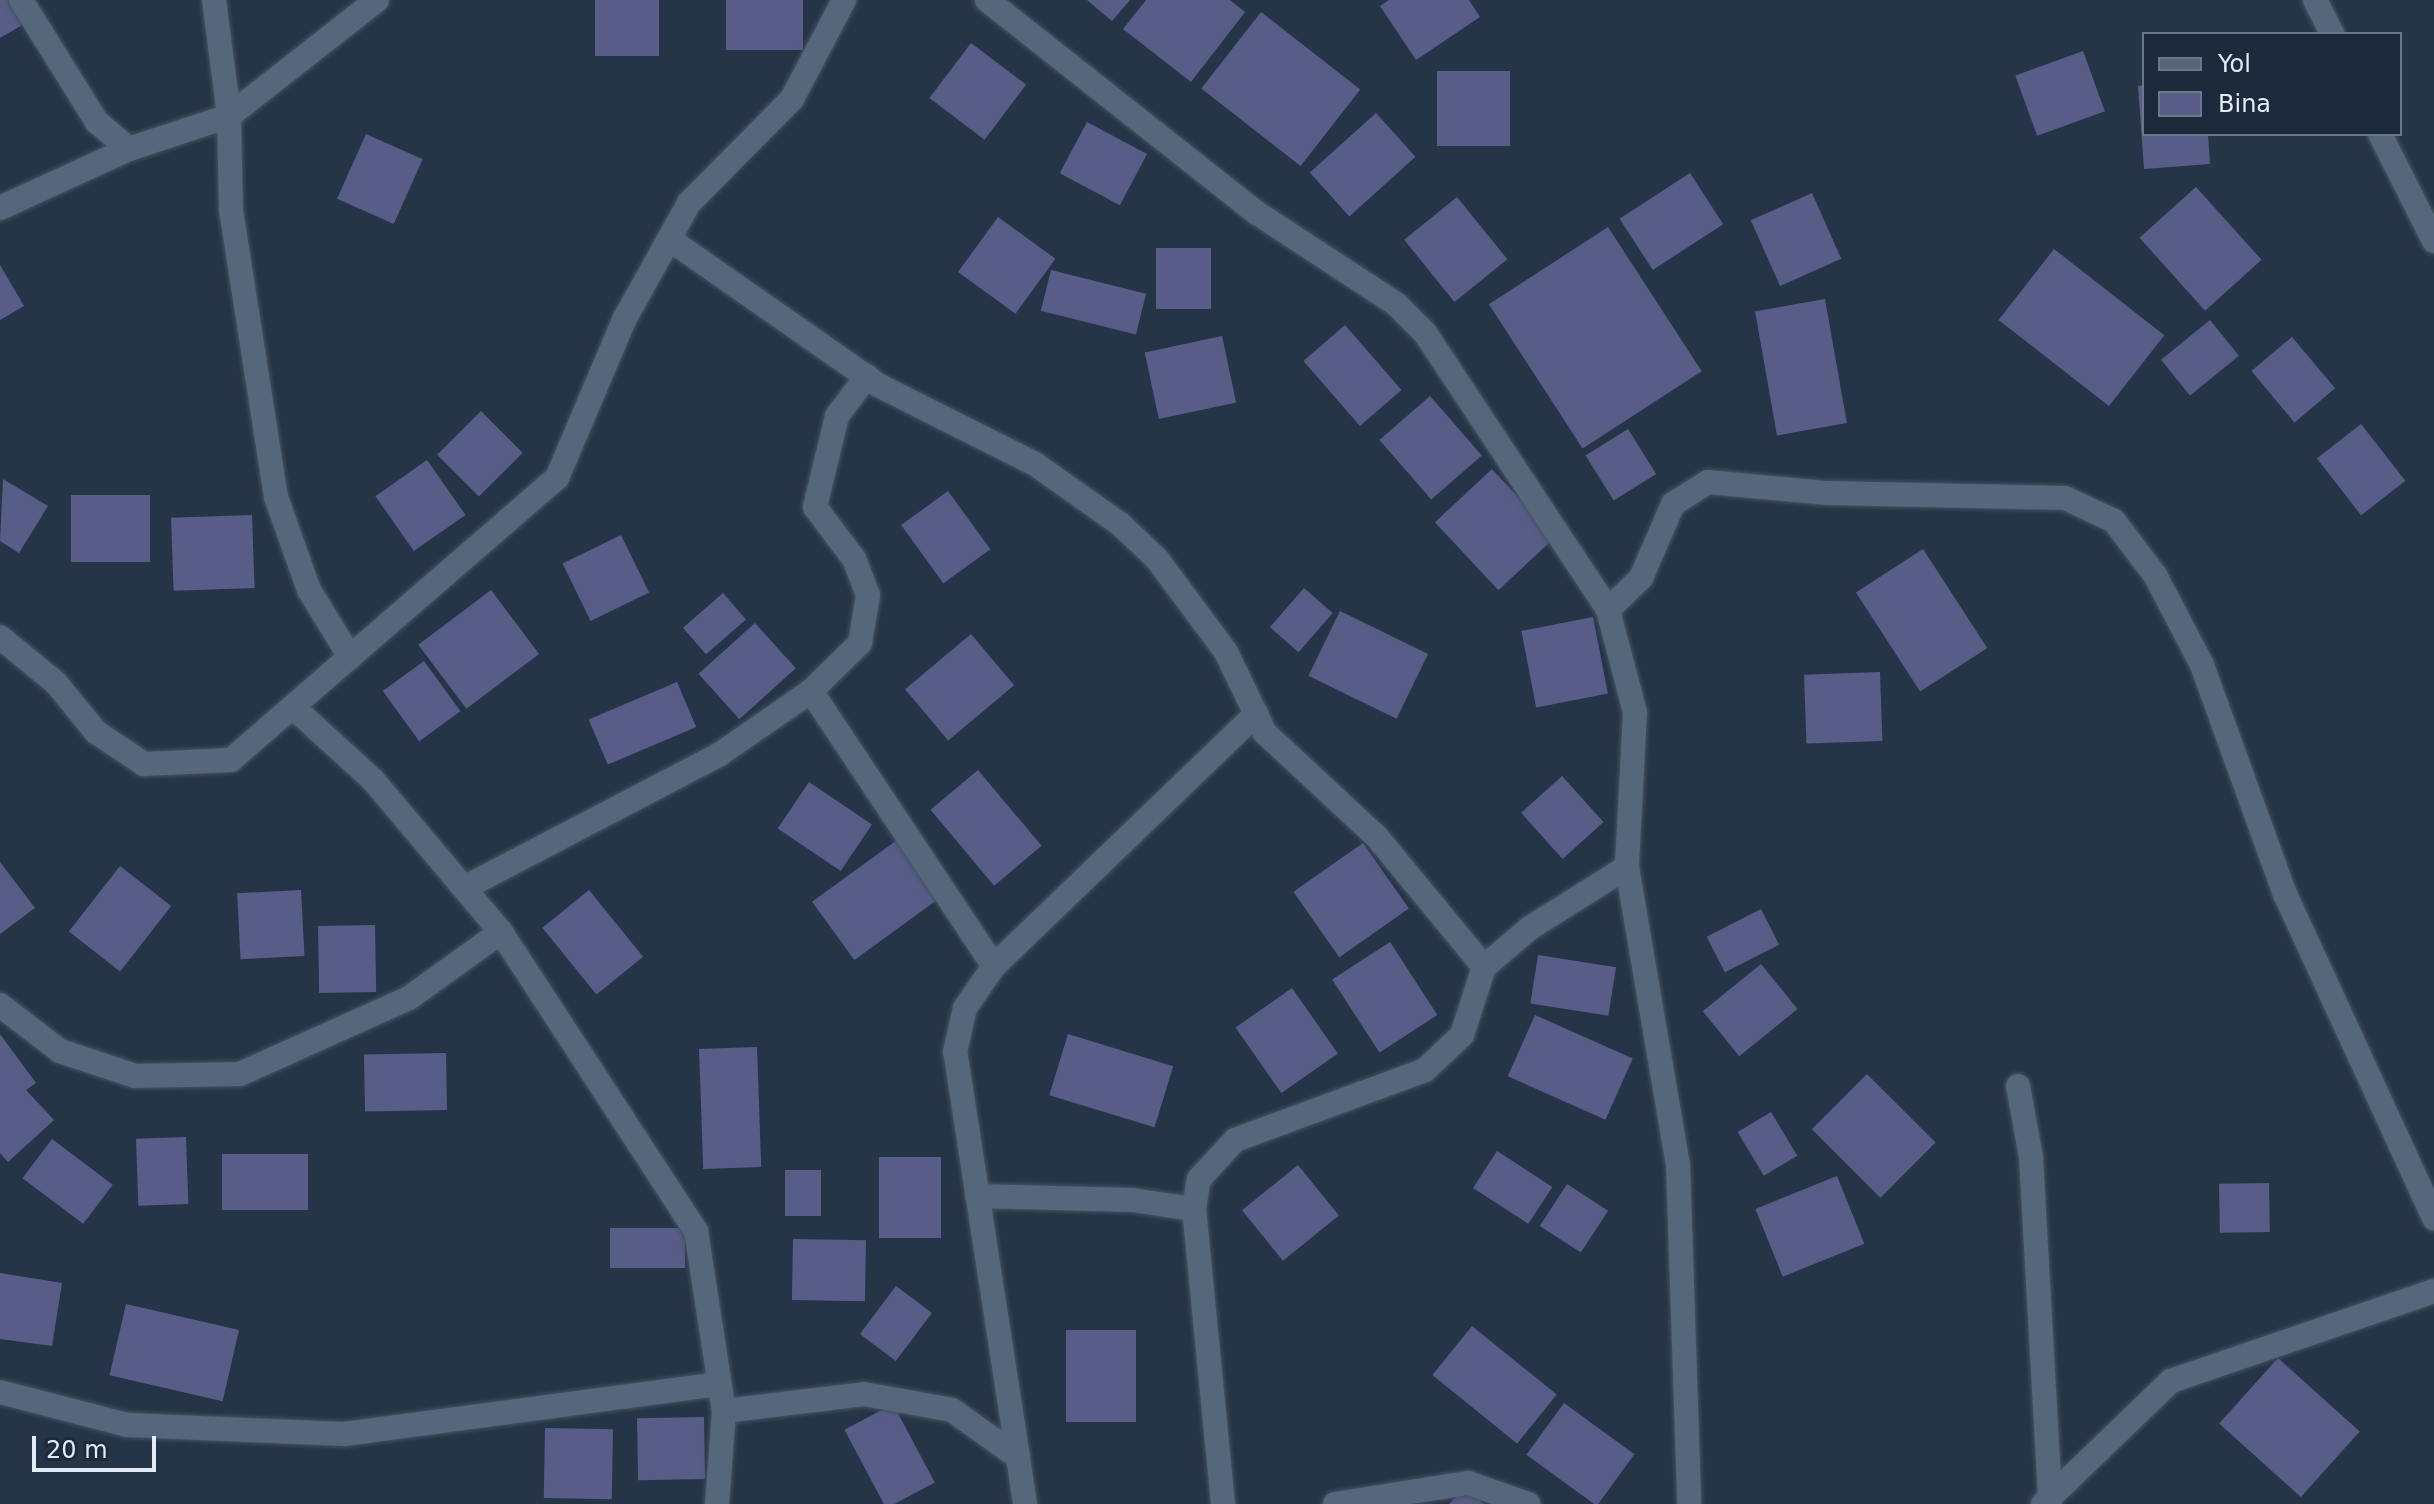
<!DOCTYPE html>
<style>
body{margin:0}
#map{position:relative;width:2434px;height:1504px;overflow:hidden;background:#263447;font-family:"DejaVu Sans",sans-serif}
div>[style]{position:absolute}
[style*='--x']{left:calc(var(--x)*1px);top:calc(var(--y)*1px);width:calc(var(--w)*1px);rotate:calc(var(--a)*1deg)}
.building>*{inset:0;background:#585d88;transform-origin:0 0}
.roads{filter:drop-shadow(0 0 2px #455261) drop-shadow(0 0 2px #455261)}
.street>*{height:24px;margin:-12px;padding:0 12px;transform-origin:12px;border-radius:12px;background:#56667b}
.secondary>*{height:24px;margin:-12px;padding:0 12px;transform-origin:12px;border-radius:12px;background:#56667b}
span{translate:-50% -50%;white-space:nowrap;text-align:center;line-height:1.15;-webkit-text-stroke:7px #1c2a3c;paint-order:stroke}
.legend{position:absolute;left:2142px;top:32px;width:260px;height:104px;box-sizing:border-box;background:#1c2a3c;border:2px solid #6b7787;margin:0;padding:10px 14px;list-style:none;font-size:24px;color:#e2ebf7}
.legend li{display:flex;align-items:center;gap:16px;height:40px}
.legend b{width:40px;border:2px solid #6b7787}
.scale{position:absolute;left:32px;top:1436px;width:124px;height:36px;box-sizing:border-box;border:4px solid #e2ebf7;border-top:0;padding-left:10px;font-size:24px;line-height:28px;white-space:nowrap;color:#e2ebf7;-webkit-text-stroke:6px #1c2a3c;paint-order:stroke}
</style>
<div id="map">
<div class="building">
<i style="clip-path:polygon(0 0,12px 0,26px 23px,0 38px)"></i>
<i style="left:595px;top:0;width:64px;height:56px"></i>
<i style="left:726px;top:0;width:77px;height:50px"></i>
<i style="clip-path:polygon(1087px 0,1130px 0,1112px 21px)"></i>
<i style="clip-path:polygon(1146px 0,1230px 0,1245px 12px,1191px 82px,1123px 29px)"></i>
<i style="clip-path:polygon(1389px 0,1469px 0,1480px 17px,1416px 60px,1380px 6px)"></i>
<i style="left:1261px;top:12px;width:126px;height:97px;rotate:38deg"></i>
<i style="left:971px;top:43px;width:69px;height:69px;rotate:37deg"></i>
<i style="left:2083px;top:51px;width:64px;height:72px;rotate:70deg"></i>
<i style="left:1437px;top:71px;width:73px;height:75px"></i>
<i style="clip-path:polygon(2144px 85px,2144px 134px,2208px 134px,2210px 164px,2144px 169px,2138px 86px)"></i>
<i style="left:1376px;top:113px;width:59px;height:89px;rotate:48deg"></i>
<i style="left:1087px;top:122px;width:68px;height:58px;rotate:28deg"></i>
<i style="left:366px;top:134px;width:62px;height:71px;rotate:24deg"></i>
<i style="left:1690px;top:173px;width:61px;height:84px;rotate:57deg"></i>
<i style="left:2196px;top:187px;width:98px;height:76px;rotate:48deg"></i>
<i style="left:1812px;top:193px;width:72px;height:67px;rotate:66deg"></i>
<i style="left:1457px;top:197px;width:80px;height:68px;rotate:51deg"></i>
<i style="left:998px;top:217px;width:71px;height:68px;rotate:36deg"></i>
<i style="left:1608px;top:227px;width:172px;height:142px;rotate:57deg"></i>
<i style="left:1156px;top:248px;width:55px;height:61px"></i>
<i style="left:2054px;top:249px;width:140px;height:90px;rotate:38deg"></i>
<i style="clip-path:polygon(0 265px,24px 306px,0 320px)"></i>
<i style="left:1051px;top:270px;width:98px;height:42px;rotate:14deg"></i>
<i style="left:1825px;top:299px;width:126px;height:71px;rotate:80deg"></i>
<i style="left:2210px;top:320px;width:46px;height:63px;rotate:51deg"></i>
<i style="left:1345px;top:325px;width:86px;height:55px;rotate:49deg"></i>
<i style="left:1222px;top:336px;width:68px;height:79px;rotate:78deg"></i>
<i style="left:2292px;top:337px;width:67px;height:53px;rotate:50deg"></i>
<i style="left:1430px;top:396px;width:79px;height:67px;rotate:49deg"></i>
<i style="left:481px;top:411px;width:59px;height:62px;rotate:45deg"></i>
<i style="left:2361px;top:424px;width:72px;height:56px;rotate:52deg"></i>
<i style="left:1628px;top:429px;width:53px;height:50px;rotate:58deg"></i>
<i style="left:427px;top:460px;width:67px;height:63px;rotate:55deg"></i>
<i style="left:1492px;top:469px;width:93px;height:78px;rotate:47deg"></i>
<i style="clip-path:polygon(3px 479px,48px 506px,19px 553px,0 541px)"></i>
<i style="left:948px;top:491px;width:72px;height:58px;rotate:54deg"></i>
<i style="left:71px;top:495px;width:79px;height:67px"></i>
<i style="left:252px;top:515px;width:73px;height:81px;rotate:88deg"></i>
<i style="left:621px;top:535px;width:64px;height:65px;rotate:64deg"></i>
<i style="left:1923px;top:549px;width:118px;height:80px;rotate:57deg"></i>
<i style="left:1304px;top:588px;width:38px;height:52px;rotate:41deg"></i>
<i style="left:491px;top:590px;width:80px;height:91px;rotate:53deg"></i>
<i style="left:723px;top:593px;width:35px;height:53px;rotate:49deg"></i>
<i style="left:1340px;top:611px;width:98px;height:72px;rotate:26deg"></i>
<i style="left:1593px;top:617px;width:78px;height:73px;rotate:79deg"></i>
<i style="left:755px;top:623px;width:61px;height:76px;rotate:48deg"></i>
<i style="left:971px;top:634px;width:67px;height:86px;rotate:50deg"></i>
<i style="left:424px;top:661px;width:62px;height:51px;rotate:54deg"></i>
<i style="left:1880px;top:672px;width:69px;height:76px;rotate:88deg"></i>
<i style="left:677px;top:682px;width:49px;height:96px;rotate:67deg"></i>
<i style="left:978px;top:770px;width:99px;height:62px;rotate:50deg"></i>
<i style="left:1562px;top:776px;width:62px;height:55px;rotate:48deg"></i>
<i style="left:809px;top:782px;width:76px;height:56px;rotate:34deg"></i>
<i style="left:897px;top:840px;width:72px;height:105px;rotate:54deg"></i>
<i style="left:1363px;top:843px;width:80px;height:85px;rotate:55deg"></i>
<i style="clip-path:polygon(0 862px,35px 908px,0 934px)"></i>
<i style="left:120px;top:866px;width:65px;height:83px;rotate:38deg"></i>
<i style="left:301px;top:890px;width:66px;height:64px;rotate:87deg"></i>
<i style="left:589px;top:890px;width:86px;height:60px;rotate:51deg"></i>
<i style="left:1761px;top:909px;width:40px;height:61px;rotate:63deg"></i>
<i style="left:375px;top:925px;width:67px;height:57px;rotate:89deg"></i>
<i style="left:1390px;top:942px;width:87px;height:69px;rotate:57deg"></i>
<i style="left:1538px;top:955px;width:79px;height:49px;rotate:9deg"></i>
<i style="left:1761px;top:964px;width:58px;height:75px;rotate:51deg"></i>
<i style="left:1292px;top:988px;width:80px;height:69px;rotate:55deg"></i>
<i style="left:1535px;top:1015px;width:107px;height:67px;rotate:24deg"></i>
<i style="clip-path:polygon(0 1034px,36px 1083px,26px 1090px,54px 1120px,8px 1162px,0 1153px)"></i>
<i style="left:1068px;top:1034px;width:110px;height:64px;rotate:17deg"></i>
<i style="left:757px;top:1047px;width:120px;height:58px;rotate:88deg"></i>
<i style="left:446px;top:1053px;width:57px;height:82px;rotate:89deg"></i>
<i style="left:1867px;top:1074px;width:97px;height:78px;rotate:45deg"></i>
<i style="left:1771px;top:1112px;width:51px;height:39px;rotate:59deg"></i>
<i style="left:186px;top:1137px;width:67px;height:50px;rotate:88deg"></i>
<i style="left:52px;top:1139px;width:76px;height:49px;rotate:37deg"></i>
<i style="left:1497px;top:1151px;width:66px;height:44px;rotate:33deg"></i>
<i style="left:308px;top:1154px;width:56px;height:86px;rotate:90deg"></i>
<i style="left:879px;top:1157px;width:62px;height:81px"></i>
<i style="left:1298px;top:1165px;width:65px;height:72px;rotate:51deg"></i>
<i style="left:785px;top:1170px;width:36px;height:46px"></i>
<i style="left:1837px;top:1176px;width:73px;height:88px;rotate:68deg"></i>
<i style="left:2269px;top:1183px;width:49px;height:50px;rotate:89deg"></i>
<i style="left:1567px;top:1184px;width:49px;height:50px;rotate:33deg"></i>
<i style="left:610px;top:1228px;width:75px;height:40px"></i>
<i style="left:793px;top:1239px;width:73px;height:61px;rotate:1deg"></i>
<i style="clip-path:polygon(0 1273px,62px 1283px,52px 1346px,0 1339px)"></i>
<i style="left:896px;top:1286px;width:45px;height:60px;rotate:37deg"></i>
<i style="left:126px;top:1304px;width:116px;height:73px;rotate:13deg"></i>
<i style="left:1472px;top:1326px;width:109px;height:63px;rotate:39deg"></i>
<i style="left:1066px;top:1330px;width:70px;height:92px"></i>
<i style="left:2278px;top:1358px;width:110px;height:88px;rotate:42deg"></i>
<i style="left:1564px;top:1403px;width:87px;height:64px;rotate:36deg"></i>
<i style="left:893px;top:1404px;width:89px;height:55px;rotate:62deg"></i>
<i style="left:704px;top:1417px;width:62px;height:67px;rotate:89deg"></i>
<i style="left:545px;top:1428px;width:68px;height:70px;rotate:1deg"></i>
<i style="clip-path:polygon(1465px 1487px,1484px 1504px,1449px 1504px)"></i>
</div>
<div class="roads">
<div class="street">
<i style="--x:21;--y:0;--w:144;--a:58.1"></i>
<i style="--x:97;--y:122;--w:42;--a:40.2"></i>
<i style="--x:129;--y:149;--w:105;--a:-18.3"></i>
<i style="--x:229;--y:116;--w:188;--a:-38.1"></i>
<i style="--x:214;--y:0;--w:117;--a:82.6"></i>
<i style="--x:229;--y:116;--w:94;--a:88.8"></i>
<i style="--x:231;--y:210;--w:291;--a:81.1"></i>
<i style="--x:276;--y:497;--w:99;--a:70.5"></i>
<i style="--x:309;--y:590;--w:79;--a:58.5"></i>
<i style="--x:987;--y:0;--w:344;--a:38.3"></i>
<i style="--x:1257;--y:213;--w:166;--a:33.2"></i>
<i style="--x:1396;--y:304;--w:41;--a:45"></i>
<i style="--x:1425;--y:333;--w:332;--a:56.5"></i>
<i style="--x:1608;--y:610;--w:106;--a:75.2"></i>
<i style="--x:1635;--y:712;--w:155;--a:93"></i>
<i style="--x:1627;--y:867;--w:301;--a:80.3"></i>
<i style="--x:1678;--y:1164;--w:340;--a:88.1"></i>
<i style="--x:0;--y:208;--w:142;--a:-24.6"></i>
<i style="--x:669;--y:239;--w:255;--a:34.9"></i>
<i style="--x:878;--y:385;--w:176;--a:26.7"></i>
<i style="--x:1035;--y:464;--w:104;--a:35.2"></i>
<i style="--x:1120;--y:524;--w:51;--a:43.4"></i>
<i style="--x:1157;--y:559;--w:116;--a:53.4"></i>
<i style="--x:1226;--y:652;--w:90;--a:64.3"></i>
<i style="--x:1265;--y:733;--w:151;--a:42.9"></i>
<i style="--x:1376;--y:836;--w:170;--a:50.5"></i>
<i style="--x:1608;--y:610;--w:46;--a:-44.1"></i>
<i style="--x:1641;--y:578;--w:81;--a:-66.6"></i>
<i style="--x:1673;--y:504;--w:41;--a:-32.2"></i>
<i style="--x:1708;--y:482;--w:120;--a:5.3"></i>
<i style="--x:1827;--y:493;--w:238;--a:1.2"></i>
<i style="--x:2065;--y:498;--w:54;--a:25.1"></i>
<i style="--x:2114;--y:521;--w:68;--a:52.8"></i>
<i style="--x:2155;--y:575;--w:102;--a:62.4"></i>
<i style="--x:2202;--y:665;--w:244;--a:70.1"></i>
<i style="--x:2285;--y:894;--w:357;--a:65.3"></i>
<i style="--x:0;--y:637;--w:72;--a:39.4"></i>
<i style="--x:56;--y:683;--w:63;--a:50.8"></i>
<i style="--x:96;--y:732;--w:58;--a:33.7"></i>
<i style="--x:144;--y:764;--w:87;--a:-2.6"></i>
<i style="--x:231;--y:760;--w:431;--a:-40.9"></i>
<i style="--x:557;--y:478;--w:172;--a:-67"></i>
<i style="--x:624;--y:320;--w:134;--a:-60.9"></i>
<i style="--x:689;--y:203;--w:146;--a:-45.3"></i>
<i style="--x:792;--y:99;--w:112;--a:-62.3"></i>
<i style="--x:811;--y:691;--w:330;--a:56.4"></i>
<i style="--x:294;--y:708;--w:107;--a:42.3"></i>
<i style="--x:373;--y:780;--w:199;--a:49.9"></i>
<i style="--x:501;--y:932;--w:357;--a:56.9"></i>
<i style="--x:696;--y:1231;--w:182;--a:81.2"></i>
<i style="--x:724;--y:1411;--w:93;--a:94.3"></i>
<i style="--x:464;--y:888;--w:289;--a:-27.6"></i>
<i style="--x:720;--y:754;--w:111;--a:-34.7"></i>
<i style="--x:811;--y:691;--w:69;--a:-44.4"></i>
<i style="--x:860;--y:643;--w:49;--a:-80.5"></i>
<i style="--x:868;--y:595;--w:39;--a:-111"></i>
<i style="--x:854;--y:559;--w:65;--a:-126.9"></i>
<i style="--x:815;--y:507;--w:94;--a:-76.4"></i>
<i style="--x:837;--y:416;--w:50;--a:-53.1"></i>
<i style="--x:0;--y:1005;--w:76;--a:37.5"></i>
<i style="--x:60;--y:1051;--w:79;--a:18.4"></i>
<i style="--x:135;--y:1076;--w:105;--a:-1.1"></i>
<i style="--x:240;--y:1074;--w:185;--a:-24.2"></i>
<i style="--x:409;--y:998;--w:113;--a:-35.7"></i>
<i style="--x:2018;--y:1086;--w:72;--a:79.6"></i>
<i style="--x:2031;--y:1157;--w:343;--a:86.8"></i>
<i style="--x:977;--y:1196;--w:155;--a:1.5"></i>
<i style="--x:1132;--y:1200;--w:63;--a:8.3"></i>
<i style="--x:0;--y:1392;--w:132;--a:14.5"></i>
<i style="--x:128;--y:1425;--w:216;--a:2.4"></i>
<i style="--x:344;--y:1434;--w:379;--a:-7.6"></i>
<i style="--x:724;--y:1411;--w:141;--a:-6.9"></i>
<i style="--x:864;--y:1394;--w:89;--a:10.3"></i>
<i style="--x:952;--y:1410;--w:81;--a:35.5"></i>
<i style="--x:1018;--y:1457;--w:48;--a:81.5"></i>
<i style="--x:1018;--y:1457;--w:410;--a:-98.8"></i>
<i style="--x:955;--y:1052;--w:45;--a:-77.2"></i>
<i style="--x:965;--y:1008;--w:51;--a:-55.4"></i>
<i style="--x:994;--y:966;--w:364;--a:-43.9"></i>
<i style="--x:1223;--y:1504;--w:296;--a:-95.6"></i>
<i style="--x:1194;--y:1209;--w:30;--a:-81"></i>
<i style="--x:1199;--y:1179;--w:53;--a:-47.3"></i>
<i style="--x:1235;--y:1140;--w:202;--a:-20.2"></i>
<i style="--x:1425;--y:1070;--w:51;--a:-43.4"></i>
<i style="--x:1462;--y:1035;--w:71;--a:-72.1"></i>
<i style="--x:1484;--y:967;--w:60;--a:-40.3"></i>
<i style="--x:1530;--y:928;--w:115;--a:-32.2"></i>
<i style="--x:1335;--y:1504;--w:135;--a:-9"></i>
<i style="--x:1468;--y:1483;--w:64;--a:19.3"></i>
<i style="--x:2043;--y:1504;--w:178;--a:-43.9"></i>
<i style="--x:2171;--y:1381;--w:278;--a:-18.9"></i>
</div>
<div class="secondary">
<i style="--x:2315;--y:0;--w:38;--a:63"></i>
<i style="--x:2380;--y:134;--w:120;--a:63.2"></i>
</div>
</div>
<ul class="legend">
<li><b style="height:10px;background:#56667b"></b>Yol</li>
<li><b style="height:22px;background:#585d88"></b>Bina</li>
</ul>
<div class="scale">20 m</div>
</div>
